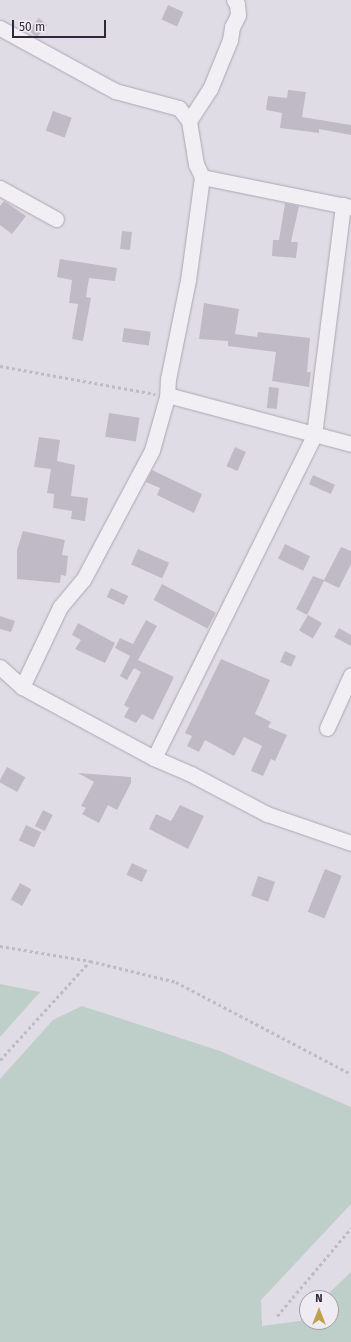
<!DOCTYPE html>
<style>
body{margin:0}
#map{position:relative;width:351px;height:1342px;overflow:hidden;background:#e0dce5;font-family:"Fira Sans",sans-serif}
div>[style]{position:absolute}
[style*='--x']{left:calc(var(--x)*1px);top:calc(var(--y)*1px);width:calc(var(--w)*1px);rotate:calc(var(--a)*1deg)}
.green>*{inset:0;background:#becec8}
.building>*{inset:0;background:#c0bac7;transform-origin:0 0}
.path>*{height:2.5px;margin-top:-1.25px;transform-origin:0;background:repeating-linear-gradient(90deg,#bfbac4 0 3px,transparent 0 6px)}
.roads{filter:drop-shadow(0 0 1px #aca6b2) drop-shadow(0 0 1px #aca6b2)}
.minor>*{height:15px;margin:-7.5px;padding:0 7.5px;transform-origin:7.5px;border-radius:7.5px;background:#f1eef4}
span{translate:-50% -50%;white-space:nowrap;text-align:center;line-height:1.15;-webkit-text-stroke:3px #efebf3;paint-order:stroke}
.north{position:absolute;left:299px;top:1290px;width:40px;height:40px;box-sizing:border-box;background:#efebf3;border:1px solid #a39da9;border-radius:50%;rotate:0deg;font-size:11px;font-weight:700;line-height:16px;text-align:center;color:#31273a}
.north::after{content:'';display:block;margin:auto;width:14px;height:18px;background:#c1a04a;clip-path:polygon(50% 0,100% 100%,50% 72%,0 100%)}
.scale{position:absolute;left:12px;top:20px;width:94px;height:18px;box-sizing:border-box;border:2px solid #31273a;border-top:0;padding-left:5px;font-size:12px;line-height:14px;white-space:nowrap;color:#31273a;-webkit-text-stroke:3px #efebf3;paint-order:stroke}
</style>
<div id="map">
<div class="green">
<i style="clip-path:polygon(0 984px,40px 992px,0 1037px)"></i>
<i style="clip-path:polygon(82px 1006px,220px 1051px,351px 1107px,351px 1204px,261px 1300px,262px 1326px,300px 1321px,307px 1314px,307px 1322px,331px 1322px,331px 1298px,324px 1298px,351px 1272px,351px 1342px,0 1342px,0 1079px,53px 1020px)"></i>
</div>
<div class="building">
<i style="left:168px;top:5px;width:17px;height:16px;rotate:24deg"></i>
<i style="left:39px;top:18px;width:11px;height:16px;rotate:41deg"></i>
<i style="clip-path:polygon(288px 90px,306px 92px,302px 117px,351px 125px,351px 135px,319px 129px,319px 133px,280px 128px,282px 113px,266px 110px,268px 96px,287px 98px)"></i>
<i style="left:53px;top:111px;width:20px;height:21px;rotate:20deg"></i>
<i style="clip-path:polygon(4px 201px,26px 216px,12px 234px,0 225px,0 206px)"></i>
<i style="clip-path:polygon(285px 203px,299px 206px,291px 242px,298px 242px,296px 258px,272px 256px,273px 240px,279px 240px)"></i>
<i style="left:122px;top:231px;width:10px;height:18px;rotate:6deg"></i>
<i style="clip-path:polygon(60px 259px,117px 268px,115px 281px,89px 278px,86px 297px,91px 298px,83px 341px,72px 339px,78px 304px,69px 303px,72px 280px,57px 277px)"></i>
<i style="clip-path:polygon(204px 303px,239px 309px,235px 334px,257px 337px,258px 332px,310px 338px,307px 372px,311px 372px,309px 387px,272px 381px,276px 352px,228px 346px,228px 341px,199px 339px)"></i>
<i style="left:124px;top:328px;width:27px;height:14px;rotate:8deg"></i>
<i style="left:269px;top:387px;width:10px;height:21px;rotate:6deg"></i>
<i style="left:109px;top:413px;width:31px;height:24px;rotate:9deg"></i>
<i style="clip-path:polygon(39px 437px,60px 440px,57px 461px,75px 465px,71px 496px,88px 498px,85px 521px,71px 519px,72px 511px,53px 508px,54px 494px,47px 493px,51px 469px,34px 467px)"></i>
<i style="left:235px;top:447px;width:12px;height:21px;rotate:24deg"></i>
<i style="clip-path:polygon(152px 470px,202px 494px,194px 513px,157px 495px,160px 488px,146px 482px)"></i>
<i style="left:313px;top:475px;width:24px;height:10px;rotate:24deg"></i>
<i style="clip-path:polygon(23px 531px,65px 540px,62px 555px,68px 556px,66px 576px,61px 575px,60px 583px,17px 579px,17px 550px)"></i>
<i style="left:285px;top:544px;width:28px;height:16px;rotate:26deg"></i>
<i style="clip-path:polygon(341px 547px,351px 551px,351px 564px,339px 588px,324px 581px,307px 615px,296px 609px,313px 576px,324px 580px)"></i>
<i style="left:138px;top:549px;width:34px;height:17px;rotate:24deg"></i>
<i style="left:162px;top:584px;width:61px;height:18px;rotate:28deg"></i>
<i style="left:111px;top:588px;width:19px;height:10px;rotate:25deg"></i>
<i style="left:308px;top:615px;width:16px;height:18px;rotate:30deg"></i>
<i style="clip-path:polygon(0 616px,15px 621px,11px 632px,0 629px)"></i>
<i style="clip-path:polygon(146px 620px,157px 626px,138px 660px,174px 677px,153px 720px,142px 714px,136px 723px,124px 717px,129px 708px,124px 705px,141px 672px,134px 668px,127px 680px,120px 676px,130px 656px,115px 648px,120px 638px,133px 644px)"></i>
<i style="clip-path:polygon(78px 623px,115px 643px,105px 663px,75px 649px,81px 640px,72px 635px)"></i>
<i style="clip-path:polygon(339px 628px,351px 635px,351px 646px,334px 637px)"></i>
<i style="left:285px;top:651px;width:12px;height:12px;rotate:24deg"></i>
<i style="clip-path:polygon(221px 659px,270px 680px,255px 714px,271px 722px,268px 727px,287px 735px,275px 761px,271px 759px,263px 776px,251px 771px,262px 746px,244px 737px,234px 756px,205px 740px,199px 752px,187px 746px,192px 736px,185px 733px)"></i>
<i style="left:7px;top:767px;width:21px;height:17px;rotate:29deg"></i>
<i style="clip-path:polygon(78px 773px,131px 777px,131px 783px,117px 810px,108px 805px,99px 823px,82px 814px,86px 808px,81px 806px,94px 782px)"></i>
<i style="clip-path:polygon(180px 805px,204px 816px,188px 849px,149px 829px,156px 814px,171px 821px)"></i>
<i style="left:43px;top:810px;width:11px;height:18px;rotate:27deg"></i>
<i style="left:26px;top:825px;width:17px;height:17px;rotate:25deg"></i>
<i style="left:132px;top:863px;width:17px;height:13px;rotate:25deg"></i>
<i style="left:325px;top:869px;width:18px;height:46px;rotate:22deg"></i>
<i style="left:258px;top:876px;width:18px;height:21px;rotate:19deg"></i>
<i style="left:20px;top:883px;width:13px;height:19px;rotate:29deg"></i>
</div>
<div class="path">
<i style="--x:0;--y:366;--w:158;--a:10.2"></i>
<i style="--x:0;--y:946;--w:91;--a:9.5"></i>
<i style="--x:90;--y:961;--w:89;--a:13.7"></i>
<i style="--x:176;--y:982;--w:198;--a:27.7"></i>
<i style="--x:0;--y:1060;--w:134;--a:-47.7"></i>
<i style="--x:277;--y:1316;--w:115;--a:-49.9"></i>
</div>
<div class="roads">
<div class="minor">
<i style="--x:0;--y:28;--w:131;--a:28.7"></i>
<i style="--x:115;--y:91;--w:66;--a:14.9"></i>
<i style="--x:179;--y:108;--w:16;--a:52"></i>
<i style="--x:189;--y:121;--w:44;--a:80.8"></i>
<i style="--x:196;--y:164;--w:14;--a:65"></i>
<i style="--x:202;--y:177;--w:104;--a:97.7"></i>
<i style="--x:188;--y:280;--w:101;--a:101.4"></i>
<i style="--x:168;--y:379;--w:18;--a:93"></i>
<i style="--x:167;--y:397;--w:4;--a:-14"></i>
<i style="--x:171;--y:396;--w:186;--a:14.9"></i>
<i style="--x:189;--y:121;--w:38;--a:-57"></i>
<i style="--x:210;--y:89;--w:53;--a:-67.8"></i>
<i style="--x:230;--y:40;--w:13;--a:-81"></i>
<i style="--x:232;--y:27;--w:13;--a:-63"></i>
<i style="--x:238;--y:15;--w:11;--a:-95"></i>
<i style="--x:237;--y:4;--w:5;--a:-127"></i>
<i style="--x:202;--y:177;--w:152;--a:11.4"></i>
<i style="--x:0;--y:188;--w:64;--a:29"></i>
<i style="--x:0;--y:667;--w:30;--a:42"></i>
<i style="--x:22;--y:687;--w:150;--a:28.3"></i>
<i style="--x:154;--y:758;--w:40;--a:23.4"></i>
<i style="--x:191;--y:774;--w:86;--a:27.8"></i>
<i style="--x:267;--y:814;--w:89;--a:19"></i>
<i style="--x:22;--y:687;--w:89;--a:-64.6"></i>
<i style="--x:60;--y:607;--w:35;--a:-50"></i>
<i style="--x:83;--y:580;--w:147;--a:-62"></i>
<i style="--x:152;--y:450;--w:55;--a:-74.2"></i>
<i style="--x:327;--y:728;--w:58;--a:-65.6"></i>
<i style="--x:154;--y:758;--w:360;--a:-63.6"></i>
<i style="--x:314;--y:435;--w:232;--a:-82.8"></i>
</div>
</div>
<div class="north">N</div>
<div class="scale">50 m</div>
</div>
